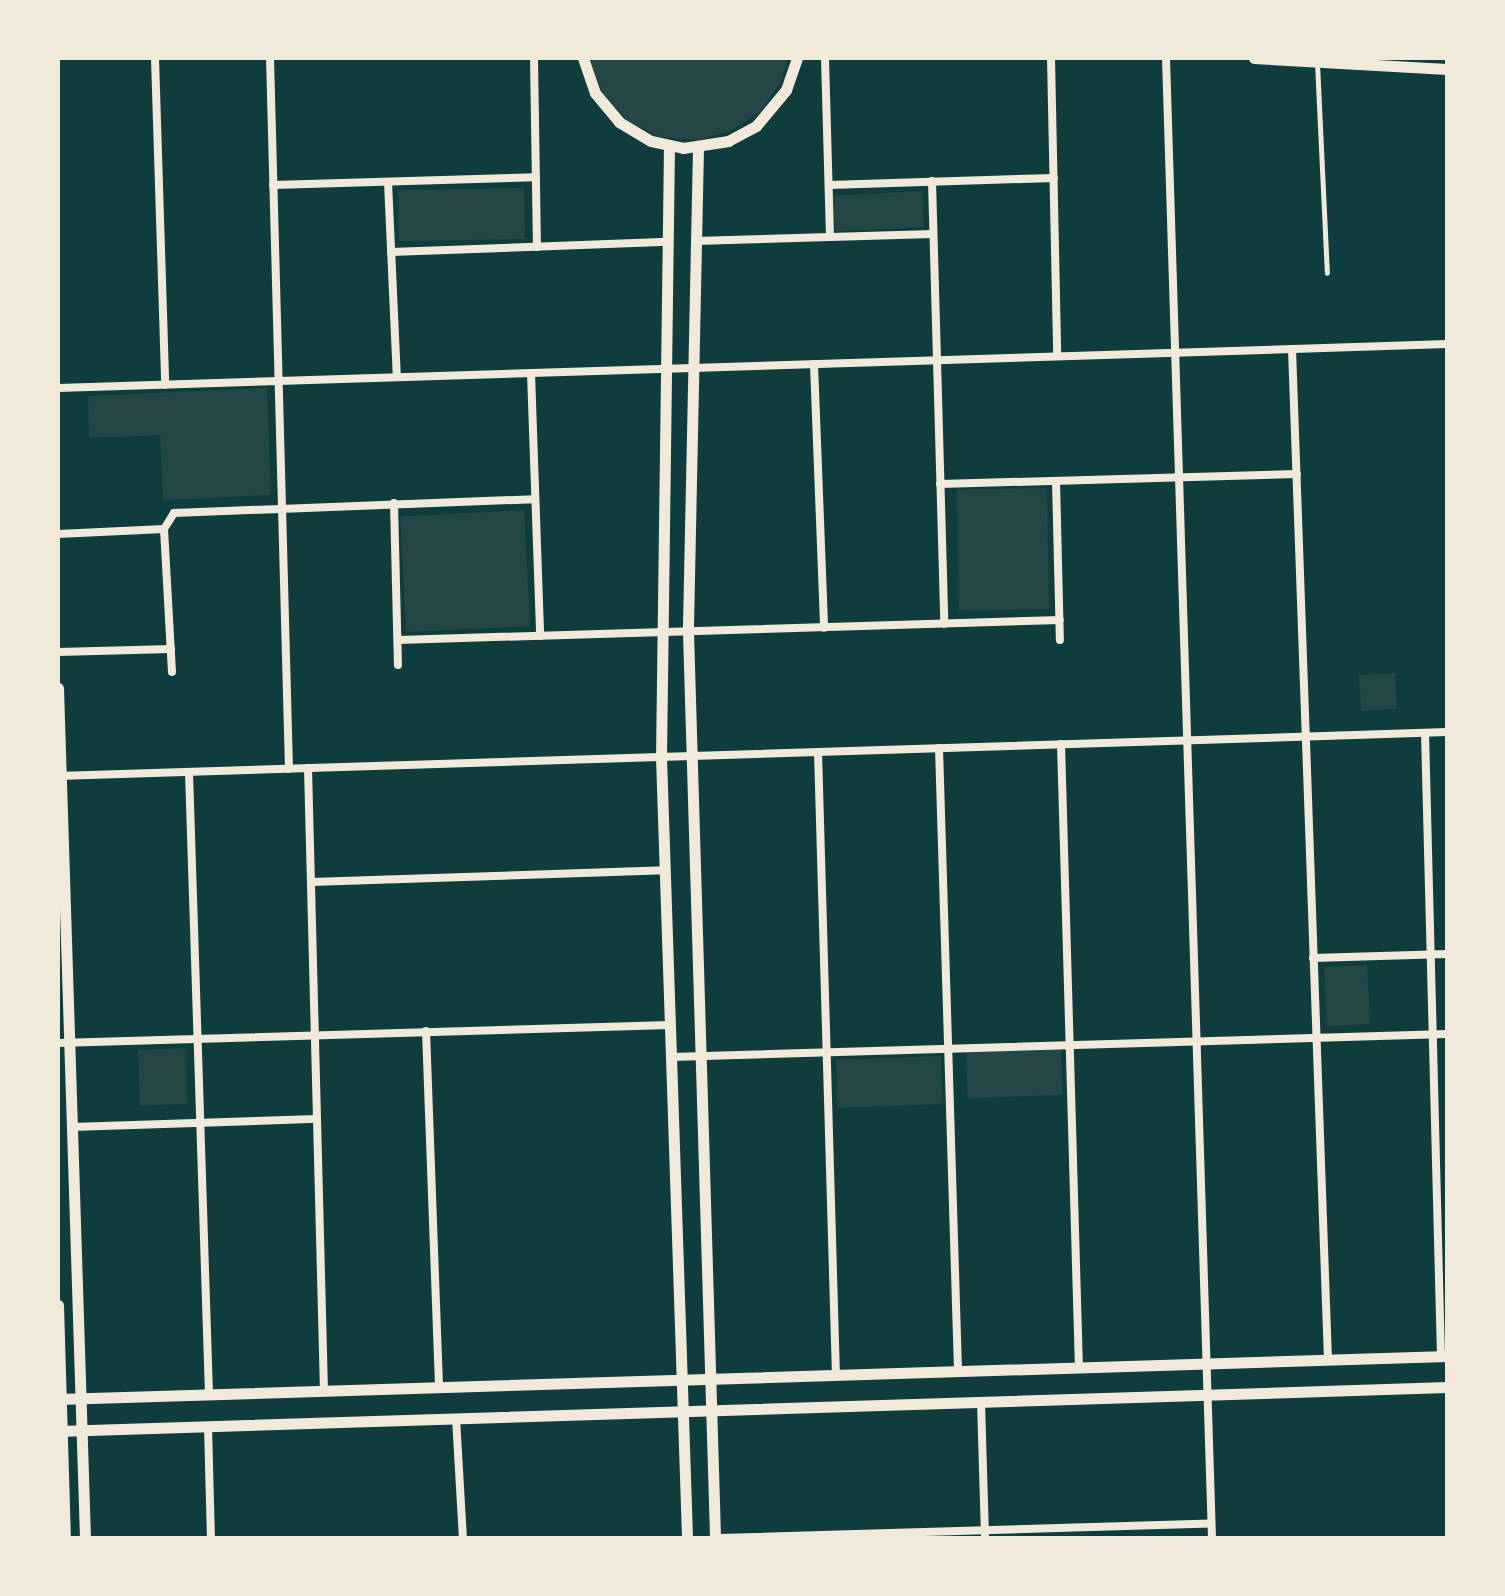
<!DOCTYPE html>
<style>
body{margin:0}
#map{position:relative;width:1505px;height:1596px;overflow:hidden;background:#0f3d3e;font-family:"Golos Text",sans-serif}
div>[style]{position:absolute}
[style*='--x']{left:calc(var(--x)*1px);top:calc(var(--y)*1px);width:calc(var(--w)*1px);rotate:calc(var(--a)*1deg)}
.green>*{inset:0;background:#244646;transform-origin:0 0}
.service>*{height:5px;margin:-2.5px;padding:0 2.5px;transform-origin:2.5px;border-radius:2.5px;background:#f1e9da}
.minor>*{height:8px;margin:-4px;padding:0 4px;transform-origin:4px;border-radius:4px;background:#f1e9da}
.tertiary>*{height:11px;margin:-5.5px;padding:0 5.5px;transform-origin:5.5px;border-radius:5.5px;background:#f1e9da}
span{translate:-50% -50%;white-space:nowrap;text-align:center;line-height:1.15;-webkit-text-stroke:7px #f1e9da;paint-order:stroke}
.frame{position:absolute;inset:0;border:60px solid #f1e9da;pointer-events:none}
</style>
<div id="map">
<div class="green">
<i style="clip-path:polygon(589px 58px,788px 58px,781px 81px,761px 111px,731px 131px,696px 140px,660px 137px,628px 121px,603px 94px)"></i>
<i style="left:524px;top:188px;width:51px;height:126px;rotate:89deg"></i>
<i style="left:922px;top:191px;width:36px;height:89px;rotate:87deg"></i>
<i style="clip-path:polygon(267px 388px,271px 495px,163px 500px,160px 435px,89px 438px,88px 396px)"></i>
<i style="left:1047px;top:488px;width:121px;height:90px;rotate:89deg"></i>
<i style="left:524px;top:510px;width:116px;height:124px;rotate:87deg"></i>
<i style="left:1395px;top:673px;width:36px;height:36px;rotate:87deg"></i>
<i style="left:1367px;top:965px;width:59px;height:43px;rotate:87deg"></i>
<i style="left:1061px;top:1047px;width:48px;height:95px;rotate:88deg"></i>
<i style="left:185px;top:1048px;width:56px;height:47px;rotate:88deg"></i>
<i style="left:941px;top:1056px;width:48px;height:105px;rotate:88deg"></i>
</div>
<div class="service">
<i style="--x:1317;--y:63;--w:210;--a:87.3"></i>
</div>
<div class="minor">
<i style="--x:155;--y:58;--w:327;--a:88.2"></i>
<i style="--x:270;--y:58;--w:711;--a:88.47"></i>
<i style="--x:534;--y:58;--w:189;--a:89.1"></i>
<i style="--x:825;--y:58;--w:179;--a:88.4"></i>
<i style="--x:1051;--y:58;--w:298;--a:88.8"></i>
<i style="--x:1166;--y:58;--w:1481;--a:88.22"></i>
<i style="--x:932;--y:181;--w:443;--a:88.4"></i>
<i style="--x:388;--y:182;--w:195;--a:87.4"></i>
<i style="--x:273;--y:185;--w:263;--a:-1.7"></i>
<i style="--x:829;--y:185;--w:225;--a:-1.8"></i>
<i style="--x:695;--y:241;--w:238;--a:-1.7"></i>
<i style="--x:391;--y:252;--w:277;--a:-2.1"></i>
<i style="--x:1292;--y:349;--w:1012;--a:87.96"></i>
<i style="--x:814;--y:364;--w:264;--a:87.8"></i>
<i style="--x:531;--y:373;--w:263;--a:88"></i>
<i style="--x:58;--y:388;--w:1390;--a:-1.81"></i>
<i style="--x:1056;--y:481;--w:159;--a:88.6"></i>
<i style="--x:940;--y:484;--w:357;--a:-1.6"></i>
<i style="--x:394;--y:503;--w:162;--a:88.6"></i>
<i style="--x:58;--y:534;--w:106;--a:-2.7"></i>
<i style="--x:398;--y:640;--w:662;--a:-1.73"></i>
<i style="--x:58;--y:652;--w:113;--a:-1.5"></i>
<i style="--x:172;--y:672;--w:143;--a:-93.2"></i>
<i style="--x:164;--y:529;--w:19;--a:-58"></i>
<i style="--x:174;--y:513;--w:361;--a:-2.2"></i>
<i style="--x:1425;--y:733;--w:623;--a:88.53"></i>
<i style="--x:1061;--y:744;--w:623;--a:88.35"></i>
<i style="--x:939;--y:748;--w:623;--a:88.25"></i>
<i style="--x:818;--y:752;--w:623;--a:88.35"></i>
<i style="--x:308;--y:768;--w:623;--a:88.53"></i>
<i style="--x:189;--y:772;--w:622;--a:88.16"></i>
<i style="--x:58;--y:776;--w:1390;--a:-1.81"></i>
<i style="--x:311;--y:882;--w:354;--a:-1.9"></i>
<i style="--x:1313;--y:958;--w:134;--a:-1.7"></i>
<i style="--x:426;--y:1031;--w:356;--a:87.9"></i>
<i style="--x:58;--y:1043;--w:612;--a:-1.68"></i>
<i style="--x:671;--y:1057;--w:776;--a:-1.7"></i>
<i style="--x:72;--y:1127;--w:245;--a:-1.9"></i>
<i style="--x:981;--y:1402;--w:136;--a:88.3"></i>
<i style="--x:456;--y:1418;--w:120;--a:86.7"></i>
<i style="--x:208;--y:1426;--w:112;--a:88.5"></i>
<i style="--x:720;--y:1538;--w:491;--a:-1.7"></i>
</div>
<div class="tertiary">
<i style="--x:583;--y:58;--w:37;--a:71"></i>
<i style="--x:595;--y:93;--w:38;--a:50"></i>
<i style="--x:619;--y:122;--w:37;--a:31"></i>
<i style="--x:651;--y:141;--w:33;--a:12"></i>
<i style="--x:683;--y:148;--w:46;--a:-8.8"></i>
<i style="--x:728;--y:141;--w:32;--a:-28"></i>
<i style="--x:756;--y:126;--w:47;--a:-50.2"></i>
<i style="--x:786;--y:90;--w:34;--a:-71"></i>
<i style="--x:1254;--y:58;--w:193;--a:3.3"></i>
<i style="--x:669;--y:146;--w:611;--a:90.75"></i>
<i style="--x:661;--y:757;--w:781;--a:88.09"></i>
<i style="--x:698;--y:148;--w:484;--a:91.2"></i>
<i style="--x:688;--y:632;--w:906;--a:88.29"></i>
<i style="--x:58;--y:688;--w:850;--a:88.18"></i>
<i style="--x:58;--y:1305;--w:233;--a:88.3"></i>
<i style="--x:58;--y:1399;--w:1390;--a:-1.77"></i>
<i style="--x:58;--y:1431;--w:1390;--a:-1.81"></i>
</div>
<div class="frame"></div>
</div>
